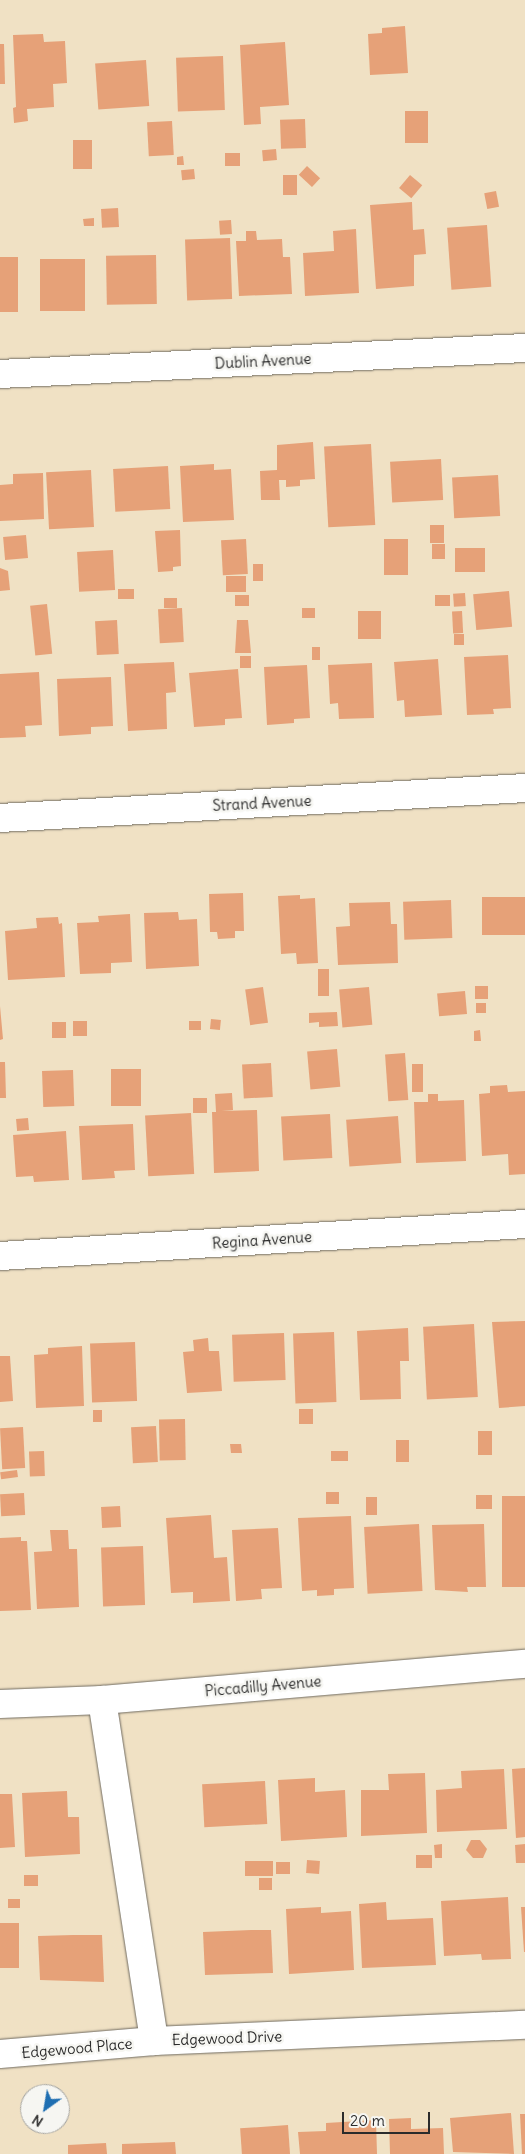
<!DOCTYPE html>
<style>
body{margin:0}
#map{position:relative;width:525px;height:2154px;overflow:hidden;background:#f0e1c4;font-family:Delius,sans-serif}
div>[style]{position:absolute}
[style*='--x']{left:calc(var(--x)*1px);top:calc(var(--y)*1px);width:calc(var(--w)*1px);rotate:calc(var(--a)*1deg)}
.building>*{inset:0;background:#e6a178;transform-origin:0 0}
.roads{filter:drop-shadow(0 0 1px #706b61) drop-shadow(0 0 1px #706b61)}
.minor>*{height:28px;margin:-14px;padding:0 14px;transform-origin:14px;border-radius:14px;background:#fff}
span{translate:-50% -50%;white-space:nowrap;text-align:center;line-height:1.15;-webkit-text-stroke:5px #f6f6f2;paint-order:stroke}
.street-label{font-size:15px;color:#2b2b2b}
.north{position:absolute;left:20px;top:2084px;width:50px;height:50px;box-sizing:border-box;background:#f6f6f2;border:1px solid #a5a5a2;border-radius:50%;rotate:212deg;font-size:14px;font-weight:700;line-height:20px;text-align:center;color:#2b2b2b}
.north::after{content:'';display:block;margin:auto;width:18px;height:22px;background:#1f6fb2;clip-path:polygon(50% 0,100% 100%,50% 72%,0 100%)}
.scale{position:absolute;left:342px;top:2112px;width:88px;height:22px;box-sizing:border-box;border:2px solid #2b2b2b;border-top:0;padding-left:6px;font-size:15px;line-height:18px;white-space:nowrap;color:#2b2b2b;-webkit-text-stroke:4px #f6f6f2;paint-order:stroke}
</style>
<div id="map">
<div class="building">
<i style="clip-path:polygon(405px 26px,408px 73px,370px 75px,368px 34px,382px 33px,382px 28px)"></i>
<i style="clip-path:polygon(43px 34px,44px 42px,65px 41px,67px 83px,53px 84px,54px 107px,27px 109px,28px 121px,14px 123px,13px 108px,16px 107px,13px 35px)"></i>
<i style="clip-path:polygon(285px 42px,289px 105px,260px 107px,261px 124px,244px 125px,240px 45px)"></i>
<i style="clip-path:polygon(0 44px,4px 44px,5px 84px,0 84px)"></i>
<i style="left:223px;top:56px;width:54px;height:47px;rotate:88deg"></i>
<i style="left:146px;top:60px;width:46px;height:51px;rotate:86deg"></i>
<i style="left:405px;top:111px;width:23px;height:32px"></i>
<i style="left:305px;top:119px;width:29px;height:25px;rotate:88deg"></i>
<i style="left:172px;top:121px;width:34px;height:25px;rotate:87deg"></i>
<i style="left:73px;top:140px;width:19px;height:29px"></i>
<i style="left:276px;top:149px;width:11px;height:14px;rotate:85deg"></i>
<i style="left:225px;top:153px;width:15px;height:13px"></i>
<i style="clip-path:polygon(183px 156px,184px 165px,177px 165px,177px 157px)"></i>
<i style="left:307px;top:166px;width:18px;height:12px;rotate:43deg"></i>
<i style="left:194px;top:169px;width:10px;height:13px;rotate:84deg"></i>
<i style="left:297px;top:175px;width:20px;height:14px;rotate:90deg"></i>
<i style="left:410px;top:175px;width:16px;height:17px;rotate:40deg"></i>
<i style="left:496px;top:191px;width:16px;height:12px;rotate:79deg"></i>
<i style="clip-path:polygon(412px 202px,413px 230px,424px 229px,426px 254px,414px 255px,414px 286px,376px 289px,370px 205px)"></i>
<i style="left:118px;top:208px;width:19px;height:17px;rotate:87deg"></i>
<i style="clip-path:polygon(94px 218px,94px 226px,84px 226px,83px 219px)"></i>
<i style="left:231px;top:220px;width:14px;height:12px;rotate:86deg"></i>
<i style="left:487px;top:225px;width:62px;height:40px;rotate:86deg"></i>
<i style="clip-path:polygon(356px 229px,359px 293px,305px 296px,303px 253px,334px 251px,333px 231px)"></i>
<i style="clip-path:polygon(246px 231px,256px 231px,257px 240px,282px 239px,283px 257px,290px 257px,292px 294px,239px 296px,236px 241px,246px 241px)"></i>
<i style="left:230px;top:238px;width:61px;height:45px;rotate:88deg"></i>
<i style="left:156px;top:255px;width:49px;height:50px;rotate:89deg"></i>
<i style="left:18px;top:257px;width:55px;height:18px;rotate:90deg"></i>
<i style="left:85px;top:259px;width:52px;height:45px;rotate:90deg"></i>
<i style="clip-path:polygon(313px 442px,315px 479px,300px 480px,300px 486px,286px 487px,286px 480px,279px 480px,280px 500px,261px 500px,260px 471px,277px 470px,277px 445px)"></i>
<i style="left:371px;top:444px;width:81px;height:47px;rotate:87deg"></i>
<i style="left:441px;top:459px;width:41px;height:51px;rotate:87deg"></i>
<i style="clip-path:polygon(214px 464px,214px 470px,231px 469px,234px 520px,183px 522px,180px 466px)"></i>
<i style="left:168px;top:466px;width:43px;height:55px;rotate:87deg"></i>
<i style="left:91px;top:470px;width:57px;height:45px;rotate:87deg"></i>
<i style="clip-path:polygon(43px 473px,44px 519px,0 521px,0 485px,13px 484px,13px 474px)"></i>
<i style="left:498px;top:475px;width:41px;height:46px;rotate:87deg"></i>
<i style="left:444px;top:525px;width:18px;height:14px;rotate:90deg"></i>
<i style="clip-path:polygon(180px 530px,181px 566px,173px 567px,173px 571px,158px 572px,155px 531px)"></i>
<i style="left:26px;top:535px;width:23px;height:23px;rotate:85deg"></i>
<i style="left:246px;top:539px;width:35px;height:25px;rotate:87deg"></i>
<i style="left:384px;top:539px;width:24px;height:36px"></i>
<i style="left:432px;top:544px;width:13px;height:15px"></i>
<i style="left:455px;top:548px;width:30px;height:24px"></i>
<i style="left:113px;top:550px;width:40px;height:36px;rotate:87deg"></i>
<i style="left:253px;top:564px;width:10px;height:17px"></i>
<i style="clip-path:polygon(0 568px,8px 571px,10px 590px,0 591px)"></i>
<i style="left:226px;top:576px;width:20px;height:16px"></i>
<i style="left:118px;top:589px;width:16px;height:10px"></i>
<i style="left:509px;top:591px;width:36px;height:36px;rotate:85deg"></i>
<i style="left:465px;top:593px;width:13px;height:12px;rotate:86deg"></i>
<i style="left:235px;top:595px;width:14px;height:11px"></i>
<i style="left:435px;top:595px;width:15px;height:11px"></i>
<i style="left:164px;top:598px;width:13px;height:10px"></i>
<i style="left:47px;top:604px;width:50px;height:17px;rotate:84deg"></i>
<i style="left:182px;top:608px;width:34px;height:24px;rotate:87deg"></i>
<i style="left:315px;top:608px;width:10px;height:13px;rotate:90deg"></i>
<i style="left:358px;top:611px;width:23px;height:28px"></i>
<i style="left:462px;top:611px;width:22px;height:10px;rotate:87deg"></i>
<i style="left:117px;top:620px;width:34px;height:22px;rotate:87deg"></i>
<i style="clip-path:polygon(237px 620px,248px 620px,251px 653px,235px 653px)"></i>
<i style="left:454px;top:634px;width:10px;height:11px"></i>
<i style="left:312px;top:647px;width:8px;height:13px"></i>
<i style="clip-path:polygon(508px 655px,511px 708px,493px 709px,494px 714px,467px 715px,464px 657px)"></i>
<i style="left:240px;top:656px;width:11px;height:12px"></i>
<i style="clip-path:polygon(438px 659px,442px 715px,405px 717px,404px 700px,397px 701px,394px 662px)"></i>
<i style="clip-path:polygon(174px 662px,176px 692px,166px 693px,167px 729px,128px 731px,124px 664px)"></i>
<i style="clip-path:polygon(372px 663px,374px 718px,339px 719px,338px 703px,330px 704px,328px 665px)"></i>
<i style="clip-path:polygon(307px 665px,310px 718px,294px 719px,294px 723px,267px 725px,264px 667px)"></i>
<i style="clip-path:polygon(238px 669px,242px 718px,225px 719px,225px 725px,194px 727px,189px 673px)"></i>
<i style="clip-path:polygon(39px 672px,42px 725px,25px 726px,26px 737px,0 738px,0 674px)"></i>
<i style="clip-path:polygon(111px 677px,113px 726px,91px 727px,91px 734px,59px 736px,57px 679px)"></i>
<i style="clip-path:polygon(243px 893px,244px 931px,235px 931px,235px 938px,218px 939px,217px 932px,210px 932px,209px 894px)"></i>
<i style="clip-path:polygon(300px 895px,300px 899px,315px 898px,318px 963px,297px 964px,296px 953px,281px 954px,278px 896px)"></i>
<i style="left:525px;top:897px;width:38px;height:43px;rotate:90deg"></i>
<i style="left:451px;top:900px;width:38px;height:48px;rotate:88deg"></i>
<i style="clip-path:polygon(390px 902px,391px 924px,397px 924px,398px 963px,338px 965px,336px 927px,350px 926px,349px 903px)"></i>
<i style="clip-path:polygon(178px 912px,179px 920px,197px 919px,199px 966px,146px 969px,144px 913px)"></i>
<i style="clip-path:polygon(130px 914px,132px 962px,111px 963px,111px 973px,80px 974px,77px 923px,99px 922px,98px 916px)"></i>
<i style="clip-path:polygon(58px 917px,59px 924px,62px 923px,65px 977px,8px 980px,5px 931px,37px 928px,36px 918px)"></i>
<i style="left:329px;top:969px;width:27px;height:11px;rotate:90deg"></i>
<i style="left:475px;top:986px;width:13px;height:13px"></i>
<i style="left:263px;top:987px;width:36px;height:18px;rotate:82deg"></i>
<i style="left:369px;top:987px;width:38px;height:30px;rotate:85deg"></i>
<i style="left:465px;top:991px;width:23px;height:28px;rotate:85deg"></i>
<i style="left:476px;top:1003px;width:10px;height:10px"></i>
<i style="clip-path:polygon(0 1006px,3px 1039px,0 1040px)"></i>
<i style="clip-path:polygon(337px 1012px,338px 1026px,319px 1027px,319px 1022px,309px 1023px,309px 1013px)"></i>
<i style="left:211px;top:1019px;width:10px;height:10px;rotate:6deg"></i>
<i style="left:73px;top:1021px;width:14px;height:15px"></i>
<i style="left:189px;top:1021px;width:12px;height:9px"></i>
<i style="left:52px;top:1022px;width:14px;height:16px"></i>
<i style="clip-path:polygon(480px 1030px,481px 1041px,474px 1041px,474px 1031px)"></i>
<i style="left:337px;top:1049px;width:38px;height:30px;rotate:85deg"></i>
<i style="left:405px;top:1053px;width:47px;height:20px;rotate:86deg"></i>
<i style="clip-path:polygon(0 1062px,5px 1062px,6px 1098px,0 1098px)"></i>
<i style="left:271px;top:1063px;width:34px;height:29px;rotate:87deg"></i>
<i style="left:412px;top:1064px;width:11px;height:28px"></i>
<i style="left:111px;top:1069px;width:30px;height:37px"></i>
<i style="left:73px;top:1070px;width:36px;height:31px;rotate:88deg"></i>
<i style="clip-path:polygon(507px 1085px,508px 1092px,525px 1091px,525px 1174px,509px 1175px,508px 1154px,482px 1156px,479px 1094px,490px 1093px,490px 1086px)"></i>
<i style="clip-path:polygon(232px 1093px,233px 1110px,222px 1111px,257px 1110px,259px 1171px,214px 1173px,212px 1112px,216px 1112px,215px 1094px)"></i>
<i style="clip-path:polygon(428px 1094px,438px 1094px,438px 1101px,464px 1100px,466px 1161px,416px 1163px,414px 1102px,428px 1102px)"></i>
<i style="left:193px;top:1098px;width:14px;height:15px"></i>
<i style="left:191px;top:1113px;width:61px;height:46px;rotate:87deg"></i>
<i style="left:330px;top:1114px;width:44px;height:49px;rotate:87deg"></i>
<i style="left:398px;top:1116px;width:47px;height:52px;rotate:86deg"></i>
<i style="left:28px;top:1118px;width:12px;height:12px;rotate:85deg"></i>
<i style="clip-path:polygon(133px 1124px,135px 1170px,114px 1171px,115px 1178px,82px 1180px,79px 1126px)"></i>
<i style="clip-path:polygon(66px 1131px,69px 1180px,34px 1182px,33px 1176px,16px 1177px,13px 1135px)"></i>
<i style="clip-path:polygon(525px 1321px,525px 1406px,499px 1408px,492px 1322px)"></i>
<i style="left:474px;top:1324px;width:73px;height:51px;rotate:87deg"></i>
<i style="clip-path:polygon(408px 1328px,409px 1361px,400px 1361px,401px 1399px,360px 1400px,357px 1331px)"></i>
<i style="left:334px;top:1332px;width:70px;height:41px;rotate:88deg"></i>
<i style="left:284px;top:1333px;width:47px;height:52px;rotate:88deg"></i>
<i style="clip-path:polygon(208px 1338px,209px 1351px,219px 1351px,222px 1391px,187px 1393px,183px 1352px,194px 1351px,193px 1340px)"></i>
<i style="left:135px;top:1342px;width:59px;height:45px;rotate:88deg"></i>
<i style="clip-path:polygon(82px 1346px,84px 1406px,36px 1408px,34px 1355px,48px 1354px,48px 1348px)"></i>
<i style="clip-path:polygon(0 1356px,10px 1356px,13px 1401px,0 1402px)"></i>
<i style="left:299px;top:1409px;width:14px;height:15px"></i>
<i style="left:93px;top:1410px;width:9px;height:12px"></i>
<i style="left:185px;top:1419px;width:41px;height:26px;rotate:89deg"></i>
<i style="left:156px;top:1426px;width:36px;height:25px;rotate:87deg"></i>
<i style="left:23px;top:1427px;width:41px;height:23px;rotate:87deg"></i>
<i style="left:478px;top:1431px;width:14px;height:24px"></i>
<i style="left:396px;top:1440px;width:13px;height:22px"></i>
<i style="clip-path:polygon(230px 1444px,241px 1444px,242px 1453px,231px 1453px)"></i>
<i style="left:44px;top:1451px;width:25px;height:15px;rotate:88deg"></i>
<i style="left:331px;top:1451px;width:17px;height:10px"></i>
<i style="left:17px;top:1470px;width:7px;height:17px;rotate:82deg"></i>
<i style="left:326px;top:1492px;width:13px;height:12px"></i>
<i style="left:24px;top:1493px;width:22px;height:24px;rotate:87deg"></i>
<i style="left:476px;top:1495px;width:16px;height:14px"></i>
<i style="left:502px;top:1496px;width:23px;height:91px"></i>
<i style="left:366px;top:1497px;width:11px;height:18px"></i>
<i style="left:120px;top:1506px;width:21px;height:19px;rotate:87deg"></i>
<i style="clip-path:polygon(211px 1515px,214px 1558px,227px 1557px,230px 1601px,193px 1603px,193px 1592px,171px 1593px,166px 1518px)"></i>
<i style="clip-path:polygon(351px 1516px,354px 1588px,334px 1589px,334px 1595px,317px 1596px,317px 1590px,302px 1591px,298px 1518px)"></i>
<i style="left:419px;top:1524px;width:67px;height:55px;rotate:87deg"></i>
<i style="clip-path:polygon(484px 1524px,486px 1587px,467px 1587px,468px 1592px,435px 1590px,432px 1525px)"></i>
<i style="clip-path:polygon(278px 1528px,282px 1588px,261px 1589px,262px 1599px,236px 1601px,232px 1530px)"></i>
<i style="clip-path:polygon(50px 1530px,68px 1530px,69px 1549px,77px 1549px,79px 1607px,37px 1609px,34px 1552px,52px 1551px)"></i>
<i style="clip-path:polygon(21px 1537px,21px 1541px,27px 1541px,31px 1610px,0 1611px,0 1538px)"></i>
<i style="left:143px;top:1546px;width:59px;height:42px;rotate:88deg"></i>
<i style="clip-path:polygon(525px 1768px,525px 1837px,516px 1838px,512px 1769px)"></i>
<i style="clip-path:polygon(504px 1769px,507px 1829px,437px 1832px,436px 1790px,462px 1788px,461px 1771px)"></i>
<i style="clip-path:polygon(425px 1773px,427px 1833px,361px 1836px,361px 1790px,389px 1790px,388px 1774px)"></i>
<i style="clip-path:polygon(315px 1778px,315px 1792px,345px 1790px,347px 1837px,281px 1841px,278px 1780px)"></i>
<i style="left:265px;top:1781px;width:43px;height:63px;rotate:87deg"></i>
<i style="clip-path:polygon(67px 1791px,68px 1817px,79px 1817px,80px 1854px,25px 1857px,22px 1793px)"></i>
<i style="clip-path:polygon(0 1794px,12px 1794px,15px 1847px,0 1848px)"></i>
<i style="clip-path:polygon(471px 1840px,480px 1840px,487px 1849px,483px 1858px,473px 1858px,466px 1850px)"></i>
<i style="clip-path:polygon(442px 1844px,442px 1858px,435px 1858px,434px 1845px)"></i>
<i style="clip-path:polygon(525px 1844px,525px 1863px,516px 1863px,515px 1845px)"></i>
<i style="left:416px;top:1855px;width:16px;height:13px"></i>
<i style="left:307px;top:1860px;width:13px;height:13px;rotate:4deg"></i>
<i style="left:273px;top:1861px;width:15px;height:28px;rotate:90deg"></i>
<i style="left:290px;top:1862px;width:12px;height:14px;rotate:90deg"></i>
<i style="left:24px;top:1875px;width:14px;height:11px"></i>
<i style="left:272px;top:1878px;width:12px;height:13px;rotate:90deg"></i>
<i style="clip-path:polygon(508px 1897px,511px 1959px,482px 1960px,481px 1954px,444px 1956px,441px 1901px)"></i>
<i style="left:8px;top:1899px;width:12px;height:9px"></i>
<i style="clip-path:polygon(386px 1902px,387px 1920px,433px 1918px,436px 1965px,362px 1968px,359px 1904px)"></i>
<i style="clip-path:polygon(321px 1907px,321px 1913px,351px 1911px,354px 1970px,289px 1974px,286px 1909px)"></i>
<i style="clip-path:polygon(521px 1907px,525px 1907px,525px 1952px,524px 1952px)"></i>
<i style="left:0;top:1923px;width:19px;height:45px"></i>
<i style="clip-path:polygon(251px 1930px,271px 1930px,273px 1973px,205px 1975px,203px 1932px)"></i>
<i style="clip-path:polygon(73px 1935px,102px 1935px,104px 1982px,40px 1980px,38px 1936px)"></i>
<i style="clip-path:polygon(511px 2113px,514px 2154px,453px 2152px,450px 2118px)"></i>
<i style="clip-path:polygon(520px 2114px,525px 2114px,525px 2154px,522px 2154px)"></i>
<i style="clip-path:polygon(411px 2118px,411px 2129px,443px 2128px,444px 2154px,390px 2154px,389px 2119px)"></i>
<i style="clip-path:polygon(376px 2120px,377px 2154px,300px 2154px,298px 2132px,326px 2131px,326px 2123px)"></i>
<i style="left:288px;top:2125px;width:29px;height:48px;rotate:86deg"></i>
<i style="clip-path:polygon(175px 2142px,176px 2154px,122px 2154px,122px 2144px)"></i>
<i style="clip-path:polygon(106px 2143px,107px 2154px,68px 2154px,68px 2145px)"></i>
</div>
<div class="roads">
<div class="minor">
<i style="--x:0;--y:374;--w:526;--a:-2.84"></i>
<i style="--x:0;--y:818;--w:526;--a:-3.27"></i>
<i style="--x:0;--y:1256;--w:526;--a:-3.49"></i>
<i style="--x:102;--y:1700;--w:345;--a:81.3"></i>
<i style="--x:0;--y:1704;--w:102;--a:-2.2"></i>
<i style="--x:102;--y:1700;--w:425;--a:-4.9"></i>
<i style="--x:0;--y:2054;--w:155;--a:-4.8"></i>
<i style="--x:154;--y:2041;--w:371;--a:-2.5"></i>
</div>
</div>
<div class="street-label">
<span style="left:263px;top:361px;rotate:-3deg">Dublin Avenue</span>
<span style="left:262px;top:803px;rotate:-3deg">Strand Avenue</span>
<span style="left:262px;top:1240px;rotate:-4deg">Regina Avenue</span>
<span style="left:263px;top:1686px;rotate:-5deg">Piccadilly Avenue</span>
<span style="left:227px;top:2038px;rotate:-2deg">Edgewood Drive</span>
<span style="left:77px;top:2048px;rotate:-5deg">Edgewood Place</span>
</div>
<div class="north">N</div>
<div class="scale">20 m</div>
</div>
